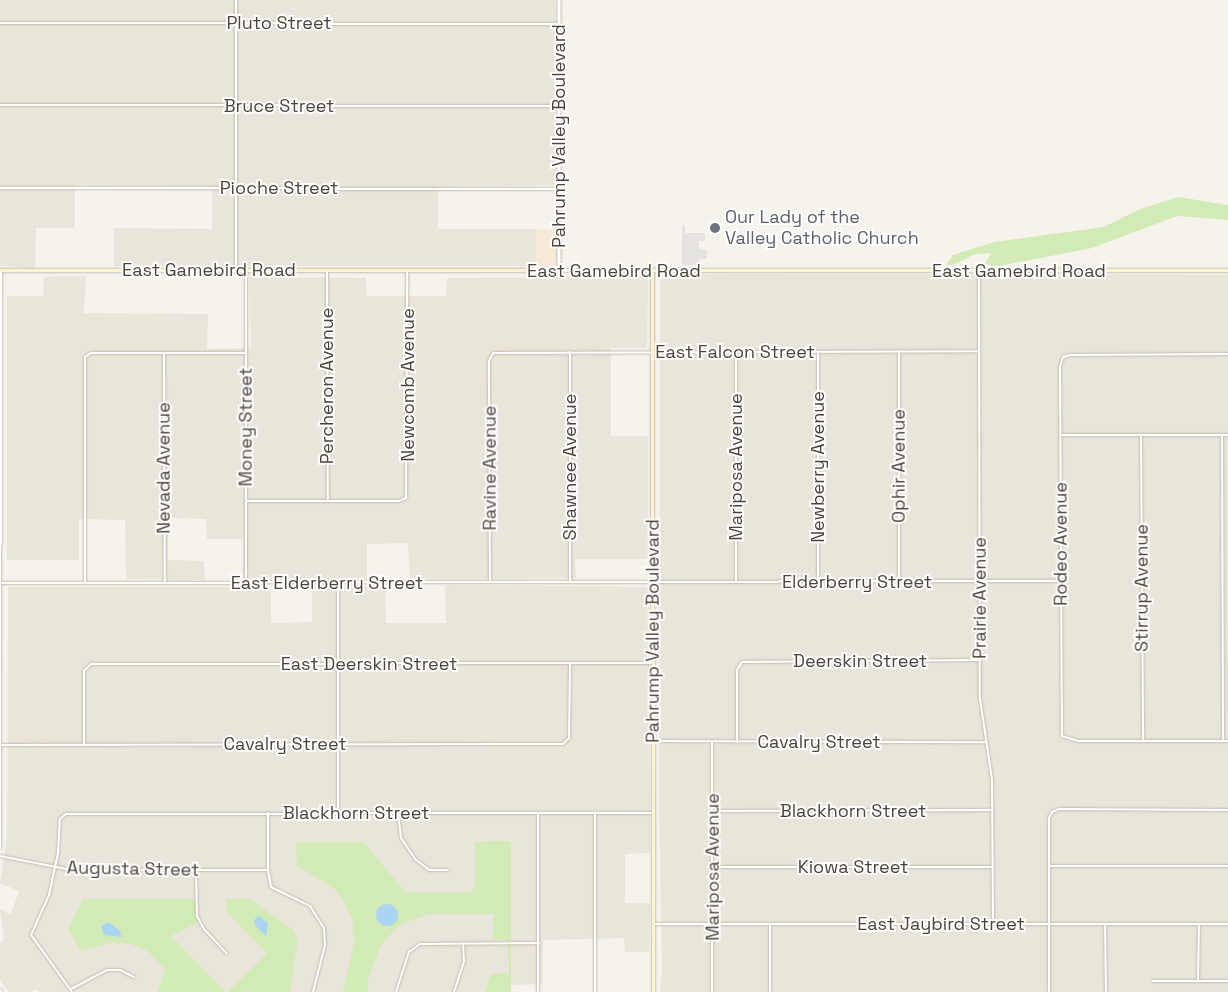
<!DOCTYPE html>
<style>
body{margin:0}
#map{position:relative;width:1228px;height:992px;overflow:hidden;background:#f6f3ec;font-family:"Space Grotesk",sans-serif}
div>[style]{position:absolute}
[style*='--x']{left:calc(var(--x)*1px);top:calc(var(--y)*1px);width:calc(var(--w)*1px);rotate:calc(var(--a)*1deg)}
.residential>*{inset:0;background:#eae5da}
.commercial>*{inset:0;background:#f7ead8;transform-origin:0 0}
.green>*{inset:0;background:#d2eab5}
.parking>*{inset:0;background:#e5e3e0}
.water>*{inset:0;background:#a9d4f2}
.round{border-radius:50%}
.roads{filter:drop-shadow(0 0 1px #c2bbae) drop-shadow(0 0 1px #c2bbae)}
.minor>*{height:2px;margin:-1px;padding:0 1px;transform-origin:1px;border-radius:1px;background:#fff}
.tertiary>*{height:2.5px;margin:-1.25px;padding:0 1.25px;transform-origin:1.25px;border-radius:1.25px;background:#fff}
.secondary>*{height:3px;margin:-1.5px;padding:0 1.5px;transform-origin:1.5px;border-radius:1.5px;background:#fff3cd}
.dots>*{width:14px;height:14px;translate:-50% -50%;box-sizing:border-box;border:2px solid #fff;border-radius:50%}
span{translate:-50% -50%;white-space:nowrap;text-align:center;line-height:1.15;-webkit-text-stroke:4px #fff;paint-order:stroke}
.street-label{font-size:18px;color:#4b4439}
.worship-label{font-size:18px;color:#5b616d}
.left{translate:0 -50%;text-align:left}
</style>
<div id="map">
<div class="residential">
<i style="clip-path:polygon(0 0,555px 0,556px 185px,438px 187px,438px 229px,536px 229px,536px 266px,114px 266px,114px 228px,212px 229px,212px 186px,75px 185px,75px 228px,36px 228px,35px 268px,0 266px)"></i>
<i style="clip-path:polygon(725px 274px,1228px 275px,1228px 992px,660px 992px,662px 968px,659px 804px,660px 277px)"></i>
<i style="clip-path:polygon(86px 276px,84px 313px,208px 314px,207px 349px,251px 348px,249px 277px,366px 278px,367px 296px,446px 296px,447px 278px,648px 277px,647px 348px,611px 348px,611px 436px,648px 436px,648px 559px,575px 559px,576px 578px,410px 579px,408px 543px,367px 544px,367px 580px,243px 579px,243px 539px,207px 539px,206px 519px,168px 518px,168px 560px,204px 561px,205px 580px,126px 579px,125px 520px,79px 519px,79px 560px,7px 560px,7px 296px,43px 296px,44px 277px)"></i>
<i style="clip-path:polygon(445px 585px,649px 587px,650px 853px,625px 854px,625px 903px,650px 903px,649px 952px,625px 952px,624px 938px,543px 940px,543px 984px,511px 985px,511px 992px,39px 992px,36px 989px,31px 992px,9px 992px,0 981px,0 943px,4px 939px,0 909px,11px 914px,19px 891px,0 883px,7px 838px,8px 587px,271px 587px,271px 623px,312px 622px,312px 586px,385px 586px,386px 623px,446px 623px)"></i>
</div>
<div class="commercial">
<i style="left:536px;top:229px;width:20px;height:37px"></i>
</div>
<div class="green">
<i style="clip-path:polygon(1178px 197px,1228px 205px,1228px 220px,1177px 216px,1092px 248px,999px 266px,984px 264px,992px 253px,975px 254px,953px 265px,946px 265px,953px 255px,994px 242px,1104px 227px,1140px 209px)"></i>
<i style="clip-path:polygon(511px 841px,511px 992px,485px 992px,491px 974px,509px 973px,508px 940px,493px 940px,493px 914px,429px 914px,399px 925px,381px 945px,368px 980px,368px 992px,343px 992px,354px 942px,353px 923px,345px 902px,334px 888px,297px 866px,296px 842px,364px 842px,405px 892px,470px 892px,475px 887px,475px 842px)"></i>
<i style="clip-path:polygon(83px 899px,194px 899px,197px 923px,171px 936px,226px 992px,158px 992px,165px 969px,148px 951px,131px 944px,113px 942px,81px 951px,68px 929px)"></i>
<i style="clip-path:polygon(226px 899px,250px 899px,293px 930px,298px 939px,290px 992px,227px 992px,267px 954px,226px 911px)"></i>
</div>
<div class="parking">
<i style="clip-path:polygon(682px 225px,685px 225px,685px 233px,705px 233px,705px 241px,699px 241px,699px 249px,707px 250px,707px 259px,699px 259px,700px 265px,682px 265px)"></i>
</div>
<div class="water">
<i class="round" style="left:376px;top:904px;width:22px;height:22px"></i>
<i style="clip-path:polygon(259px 916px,268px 923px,266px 936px,255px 925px,254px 920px)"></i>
<i style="clip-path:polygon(109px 922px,120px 931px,121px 937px,104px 935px,101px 926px)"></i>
</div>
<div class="roads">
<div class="minor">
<i style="--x:0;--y:23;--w:559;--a:0.1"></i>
<i style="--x:0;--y:105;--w:559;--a:0.1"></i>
<i style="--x:0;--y:188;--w:559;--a:0.1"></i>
<i style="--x:236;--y:270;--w:270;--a:-90"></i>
<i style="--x:246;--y:270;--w:313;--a:90"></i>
<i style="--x:327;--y:270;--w:230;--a:89.8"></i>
<i style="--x:979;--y:271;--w:428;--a:89.9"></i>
<i style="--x:980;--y:699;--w:81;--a:81.5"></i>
<i style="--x:992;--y:779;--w:145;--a:89.6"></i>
<i style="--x:899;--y:351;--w:230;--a:90"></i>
<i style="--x:570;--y:352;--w:230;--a:90"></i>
<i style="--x:736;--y:352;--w:230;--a:90"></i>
<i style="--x:818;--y:352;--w:230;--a:90"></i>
<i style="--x:164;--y:353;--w:230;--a:89.8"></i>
<i style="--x:1228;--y:354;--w:158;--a:179.6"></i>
<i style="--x:1070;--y:355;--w:7;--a:164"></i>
<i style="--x:1063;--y:357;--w:10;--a:107"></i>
<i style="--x:1060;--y:367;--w:369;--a:89.7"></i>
<i style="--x:1062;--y:736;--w:17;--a:17"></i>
<i style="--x:1078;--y:741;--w:150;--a:0"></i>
<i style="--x:1061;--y:435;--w:167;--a:0"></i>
<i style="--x:1141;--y:435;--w:305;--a:89.6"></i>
<i style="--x:1222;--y:435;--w:305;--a:89.8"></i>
<i style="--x:246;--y:501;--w:153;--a:0"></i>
<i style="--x:399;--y:501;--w:8;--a:-23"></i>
<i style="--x:406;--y:498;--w:227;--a:-89.7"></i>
<i style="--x:85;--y:582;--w:225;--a:-90"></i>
<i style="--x:85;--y:357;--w:7;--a:-34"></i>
<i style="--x:91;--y:353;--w:155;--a:0"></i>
<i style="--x:490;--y:582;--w:221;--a:-90.3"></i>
<i style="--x:489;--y:361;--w:9;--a:-63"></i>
<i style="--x:493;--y:353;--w:486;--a:-0.2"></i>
<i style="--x:2;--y:583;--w:1059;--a:-0.11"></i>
<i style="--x:338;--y:583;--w:230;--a:90"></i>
<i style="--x:653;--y:741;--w:333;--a:0.2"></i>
<i style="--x:737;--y:742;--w:72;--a:-90"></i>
<i style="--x:737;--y:670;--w:9;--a:-58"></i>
<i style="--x:742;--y:662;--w:238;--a:-0.5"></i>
<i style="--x:2;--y:745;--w:561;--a:-0.1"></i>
<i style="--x:563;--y:744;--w:8;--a:-45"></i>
<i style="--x:569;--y:738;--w:75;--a:-89.2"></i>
<i style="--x:84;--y:745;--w:74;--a:-90"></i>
<i style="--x:84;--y:671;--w:10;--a:-45"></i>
<i style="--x:91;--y:664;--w:560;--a:-0.1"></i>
<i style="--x:713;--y:811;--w:279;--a:-0.2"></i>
<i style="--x:595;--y:812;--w:180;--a:90"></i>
<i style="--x:268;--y:813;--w:57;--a:90"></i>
<i style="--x:268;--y:870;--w:17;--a:80"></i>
<i style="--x:271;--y:887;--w:43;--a:26"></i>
<i style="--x:310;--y:906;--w:26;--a:58"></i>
<i style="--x:324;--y:928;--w:17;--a:87"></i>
<i style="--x:325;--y:945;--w:49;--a:104.3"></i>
<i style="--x:398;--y:813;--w:25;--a:83"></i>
<i style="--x:401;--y:838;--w:25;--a:56"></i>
<i style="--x:415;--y:859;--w:18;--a:38"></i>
<i style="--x:429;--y:870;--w:19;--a:0"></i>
<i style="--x:538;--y:813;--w:179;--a:90"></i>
<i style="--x:0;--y:848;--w:578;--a:-89.9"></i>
<i style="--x:0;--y:856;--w:73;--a:11"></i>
<i style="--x:72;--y:870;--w:196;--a:0"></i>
<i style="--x:1050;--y:866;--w:178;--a:0"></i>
<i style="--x:712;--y:867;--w:280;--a:0"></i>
<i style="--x:196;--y:870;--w:46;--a:88.8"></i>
<i style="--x:197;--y:916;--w:15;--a:62"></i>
<i style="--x:204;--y:929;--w:33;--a:47"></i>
<i style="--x:654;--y:924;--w:574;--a:0"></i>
<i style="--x:1105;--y:924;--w:68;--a:89.2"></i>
<i style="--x:1152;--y:981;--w:76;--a:0"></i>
<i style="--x:1198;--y:981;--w:57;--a:-89"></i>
<i style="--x:71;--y:989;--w:41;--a:-27.8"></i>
<i style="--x:107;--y:970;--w:13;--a:0"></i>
<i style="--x:120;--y:970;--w:16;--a:27"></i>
<i style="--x:72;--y:992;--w:70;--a:-125.7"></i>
<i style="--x:31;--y:935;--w:44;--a:-65.8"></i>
<i style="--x:49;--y:895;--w:43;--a:-77.9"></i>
<i style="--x:58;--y:853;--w:34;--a:-87"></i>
<i style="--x:60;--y:819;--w:8;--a:-40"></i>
<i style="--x:66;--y:814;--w:587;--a:-0.1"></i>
<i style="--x:396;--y:992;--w:42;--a:-72"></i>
<i style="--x:409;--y:952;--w:14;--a:-36"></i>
<i style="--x:420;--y:944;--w:119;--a:-0.5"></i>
<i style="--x:454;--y:992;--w:32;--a:-72"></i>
<i style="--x:464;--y:962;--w:19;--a:-93"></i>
<i style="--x:712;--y:992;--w:250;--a:-90"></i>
<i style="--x:770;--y:992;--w:68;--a:-90"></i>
<i style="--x:1049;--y:992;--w:174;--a:-90"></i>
<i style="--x:1049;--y:818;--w:7;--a:-63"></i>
<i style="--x:1052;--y:812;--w:8;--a:-23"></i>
<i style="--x:1059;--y:809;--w:169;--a:0.3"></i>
</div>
<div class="tertiary">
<i style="--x:559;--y:0;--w:271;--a:90"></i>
<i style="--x:0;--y:990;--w:2;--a:63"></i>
</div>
<div class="secondary">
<i style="--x:0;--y:270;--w:1228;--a:0"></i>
<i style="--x:652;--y:271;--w:721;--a:89.92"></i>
</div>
</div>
<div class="dots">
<i style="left:715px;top:228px;background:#6b7280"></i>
</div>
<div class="street-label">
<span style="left:279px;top:23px">Pluto Street</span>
<span style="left:279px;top:106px">Bruce Street</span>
<span style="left:559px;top:136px;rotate:-90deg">Pahrump Valley Boulevard</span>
<span style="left:279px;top:188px">Pioche Street</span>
<span style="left:209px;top:270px">East Gamebird Road</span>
<span style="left:614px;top:271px">East Gamebird Road</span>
<span style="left:1019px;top:271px">East Gamebird Road</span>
<span style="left:735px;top:352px">East Falcon Street</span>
<span style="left:408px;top:385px;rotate:-90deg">Newcomb Avenue</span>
<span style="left:327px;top:386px;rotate:-90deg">Percheron Avenue</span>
<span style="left:246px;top:427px;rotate:-90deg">Money Street</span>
<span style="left:899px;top:466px;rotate:-90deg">Ophir Avenue</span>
<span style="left:570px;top:467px;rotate:-90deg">Shawnee Avenue</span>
<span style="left:736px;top:467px;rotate:-90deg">Mariposa Avenue</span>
<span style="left:818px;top:467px;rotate:-90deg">Newberry Avenue</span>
<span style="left:164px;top:468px;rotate:-90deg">Nevada Avenue</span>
<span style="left:490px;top:468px;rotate:-90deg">Ravine Avenue</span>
<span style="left:1061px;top:544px;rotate:-90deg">Rodeo Avenue</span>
<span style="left:857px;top:582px">Elderberry Street</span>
<span style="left:327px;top:583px">East Elderberry Street</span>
<span style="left:1142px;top:588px;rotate:-90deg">Stirrup Avenue</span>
<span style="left:980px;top:598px;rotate:-90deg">Prairie Avenue</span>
<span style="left:653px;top:631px;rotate:-90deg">Pahrump Valley Boulevard</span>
<span style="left:860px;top:661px">Deerskin Street</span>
<span style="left:369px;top:664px">East Deerskin Street</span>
<span style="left:819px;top:742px">Cavalry Street</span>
<span style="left:285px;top:744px">Cavalry Street</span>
<span style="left:853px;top:811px">Blackhorn Street</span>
<span style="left:356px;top:813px">Blackhorn Street</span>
<span style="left:713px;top:867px;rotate:-90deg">Mariposa Avenue</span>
<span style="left:853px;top:867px">Kiowa Street</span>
<span style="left:133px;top:869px;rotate:1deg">Augusta Street</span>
<span style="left:941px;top:924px">East Jaybird Street</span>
</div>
<div class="worship-label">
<span class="left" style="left:725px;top:228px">Our Lady of the<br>Valley Catholic Church</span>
</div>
</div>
